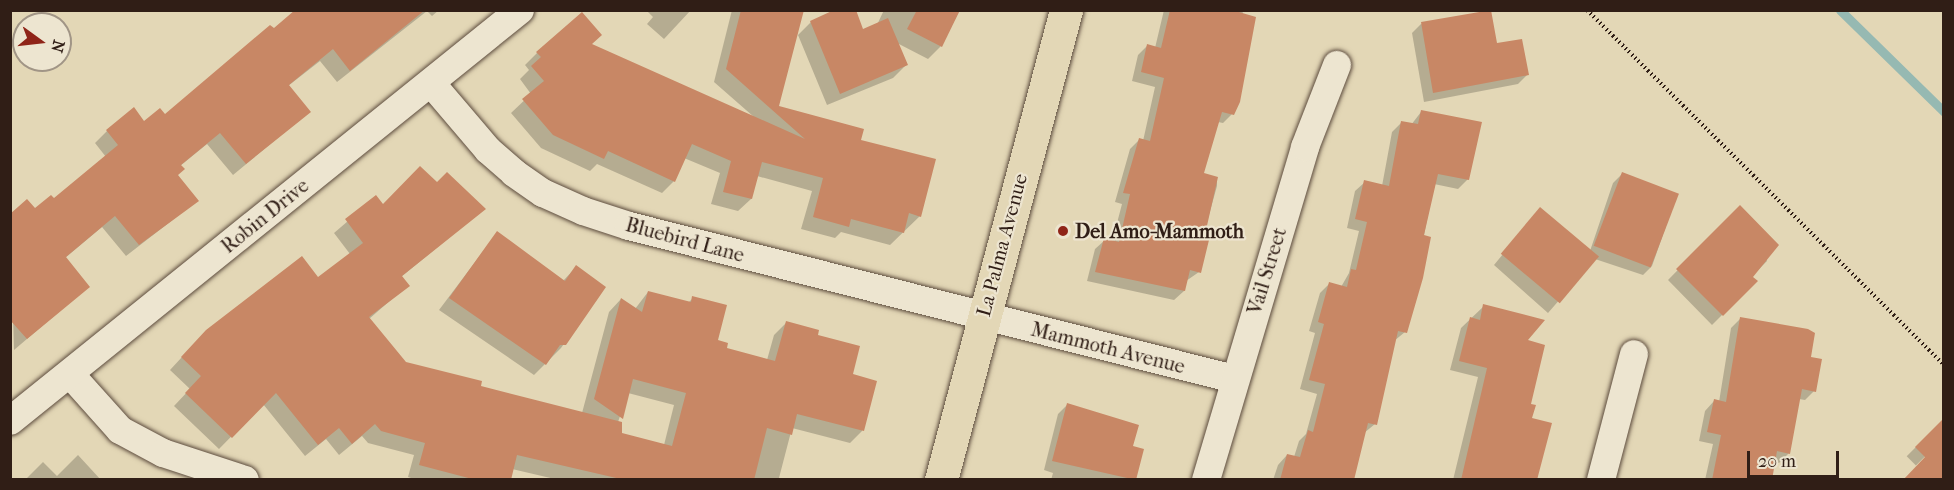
<!DOCTYPE html>
<style>
body{margin:0}
#map{position:relative;width:1954px;height:490px;overflow:hidden;background:#e3d7b6;font-family:"IM FELL French Canon",serif}
div>[style]{position:absolute}
[style*='--x']{left:calc(var(--x)*1px);top:calc(var(--y)*1px);width:calc(var(--w)*1px);rotate:calc(var(--a)*1deg)}
.shadow>*{inset:0;background:#0003;transform-origin:0 0}
.stream>*{height:9px;margin:-4.5px;padding:0 4.5px;transform-origin:4.5px;border-radius:4.5px;background:#96b9b2}
.building>*{inset:0;background:#c88765;transform-origin:0 0}
.path>*{height:4px;margin-top:-2px;transform-origin:0;background:repeating-linear-gradient(90deg,#301e16 0 1.5px,transparent 0 4.5px)}
.roads{filter:drop-shadow(0 0 2px #5d4c3e) drop-shadow(0 0 2px #5d4c3e)}
.street>*{height:28px;margin:-14px;padding:0 14px;transform-origin:14px;border-radius:14px;background:#ede5d0}
.primary>*{height:33px;margin:-16.5px;padding:0 16.5px;transform-origin:16.5px;border-radius:16.5px;background:#e3d7b6}
.dots>*{width:16px;height:16px;translate:-50% -50%;box-sizing:border-box;border:3px solid #ede5d0;border-radius:50%}
span{translate:-50% -50%;white-space:nowrap;text-align:center;line-height:1.15;-webkit-text-stroke:4.5px #ede5d0;paint-order:stroke}
.street-label{font-size:20px;color:#301e16}
.poi-label{font-size:20px;color:#301e16;font-weight:700}
.left{translate:0 -50%;text-align:left}
.frame{position:absolute;inset:0;border:12px solid #301e16;pointer-events:none}
.north{position:absolute;left:12px;top:12px;width:60px;height:60px;box-sizing:border-box;background:#ede5d0;border:2px solid #a19586;border-radius:50%;rotate:105deg;font-size:16px;font-weight:700;line-height:24px;text-align:center;color:#301e16}
.north::after{content:'';display:block;margin:auto;width:21px;height:27px;background:#8f2418;clip-path:polygon(50% 0,100% 100%,50% 72%,0 100%)}
.scale{position:absolute;left:1747px;top:451px;width:92px;height:27px;box-sizing:border-box;border:3px solid #301e16;border-top:0;padding-left:8px;font-size:18px;line-height:21px;white-space:nowrap;color:#301e16;-webkit-text-stroke:4px #ede5d0;paint-order:stroke}
</style>
<div id="map">
<div class="shadow">
<i style="clip-path:polygon(297px 10px,439px 10px,432px 16px,427px 11px,337px 82px,320px 61px,288px 86px,309px 112px,233px 175px,207px 144px,180px 166px,177px 175px,197px 201px,126px 256px,102px 227px,65px 258px,88px 287px,14px 350px,10px 216px,35px 211px,53px 200px,106px 157px,95px 143px,107px 131px,165px 116px)"></i>
<i style="clip-path:polygon(646px 10px,691px 10px,664px 39px,647px 24px,653px 17px)"></i>
<i style="clip-path:polygon(732px 10px,794px 10px,777px 107px,859px 141px,920px 216px,890px 245px,841px 232px,835px 238px,801px 229px,812px 191px,757px 176px,751px 199px,738px 211px,711px 204px,720px 173px,684px 158px,674px 181px,662px 193px,597px 164px,590px 171px,541px 148px,511px 113px,531px 94px,520px 79px,529px 70px,525px 65px,537px 53px,590px 45px,754px 117px,714px 82px)"></i>
<i style="clip-path:polygon(884px 10px,960px 10px,941px 46px,928px 59px,897px 43px,906px 65px,893px 78px,827px 105px,798px 35px,811px 22px,868px 44px)"></i>
<i style="clip-path:polygon(1164px 10px,1243px 10px,1232px 114px,1223px 123px,1218px 122px,1202px 174px,1217px 178px,1217px 186px,1202px 240px,1199px 272px,1186px 281px,1184px 291px,1174px 300px,1087px 281px,1095px 249px,1105px 240px,1112px 242px,1122px 204px,1115px 202px,1130px 149px,1139px 140px,1143px 141px,1155px 87px,1132px 81px,1138px 55px,1147px 46px,1155px 48px)"></i>
<i style="clip-path:polygon(1421px 24px,1496px 45px,1527px 75px,1518px 84px,1424px 102px,1412px 33px)"></i>
<i style="clip-path:polygon(1421px 112px,1468px 179px,1458px 189px,1434px 184px,1405px 332px,1394px 341px,1375px 424px,1364px 433px,1351px 480px,1273px 480px,1278px 465px,1287px 455px,1294px 457px,1299px 441px,1306px 434px,1317px 394px,1300px 389px,1315px 333px,1309px 331px,1320px 293px,1329px 284px,1341px 287px,1349px 273px,1359px 231px,1347px 228px,1355px 191px,1365px 182px,1382px 186px,1392px 132px,1401px 123px,1411px 125px)"></i>
<i style="clip-path:polygon(1622px 174px,1677px 195px,1652px 266px,1643px 275px,1595px 259px,1548px 313px,1494px 265px,1540px 209px,1590px 251px,1613px 183px)"></i>
<i style="clip-path:polygon(evenodd,437px 184px,484px 209px,401px 277px,408px 285px,369px 319px,405px 363px,479px 387px,582px 413px,609px 312px,621px 299px,635px 309px,648px 292px,688px 303px,693px 298px,716px 341px,725px 349px,767px 360px,774px 335px,786px 323px,816px 336px,851px 375px,875px 382px,862px 431px,850px 443px,792px 428px,779px 478px,785px 480px,559px 480px,512px 469px,509px 480px,417px 480px,408px 477px,414px 455px,368px 443px,362px 436px,339px 455px,326px 439px,305px 456px,263px 404px,219px 449px,174px 406px,190px 389px,170px 370px,194px 344px,318px 279px,350px 254px,334px 233px,376px 197px,383px 206px,437px 184px,628px 393px,674px 405px,664px 445px,620px 434px,618px 422px,628px 393px)"></i>
<i style="clip-path:polygon(1740px 207px,1767px 261px,1751px 277px,1756px 281px,1712px 325px,1668px 280px)"></i>
<i style="clip-path:polygon(497px 233px,563px 281px,576px 267px,604px 287px,561px 348px,534px 375px,439px 310px)"></i>
<i style="clip-path:polygon(1484px 306px,1525px 341px,1531px 419px,1519px 480px,1453px 480px,1478px 377px,1450px 370px,1461px 328px)"></i>
<i style="clip-path:polygon(1740px 319px,1809px 358px,1814px 391px,1805px 400px,1799px 399px,1789px 453px,1779px 463px,1774px 462px,1748px 480px,1705px 480px,1713px 444px,1699px 441px,1705px 411px,1714px 401px,1719px 402px,1731px 328px)"></i>
<i style="clip-path:polygon(1067px 405px,1131px 447px,1134px 480px,1051px 480px,1053px 473px,1044px 470px,1058px 414px)"></i>
<i style="left:1935px;top:428px;width:13px;height:40px;rotate:45deg"></i>
<i style="clip-path:polygon(78px 455px,101px 480px,25px 480px,43px 462px,57px 476px)"></i>
</div>
<div class="stream">
<i style="--x:1840;--y:10;--w:146;--a:44.4"></i>
</div>
<div class="building">
<i style="clip-path:polygon(295px 10px,425px 10px,350px 71px,333px 49px,289px 85px,311px 112px,246px 164px,220px 133px,181px 165px,185px 169px,178px 175px,199px 201px,139px 245px,115px 216px,66px 257px,90px 287px,27px 339px,10px 320px,10px 214px,27px 199px,35px 208px,51px 195px,54px 198px,118px 145px,106px 130px,134px 107px,144px 121px,160px 108px,165px 114px,270px 25px,274px 28px)"></i>
<i style="clip-path:polygon(741px 10px,804px 10px,779px 106px,864px 129px,861px 140px,936px 159px,921px 217px,909px 213px,904px 233px,851px 219px,849px 227px,813px 217px,823px 178px,762px 162px,752px 199px,723px 192px,731px 161px,692px 144px,675px 182px,608px 151px,604px 159px,553px 135px,522px 99px,544px 81px,531px 66px,541px 57px,536px 52px,582px 12px,602px 35px,592px 44px,805px 139px,726px 69px)"></i>
<i style="clip-path:polygon(834px 10px,856px 10px,863px 29px,888px 18px,908px 65px,840px 94px,810px 21px)"></i>
<i style="clip-path:polygon(917px 10px,960px 10px,942px 47px,907px 29px)"></i>
<i style="clip-path:polygon(1170px 10px,1232px 10px,1256px 17px,1240px 102px,1234px 115px,1222px 112px,1204px 173px,1218px 177px,1204px 239px,1209px 240px,1201px 273px,1190px 270px,1185px 291px,1095px 272px,1104px 238px,1119px 242px,1130px 194px,1123px 193px,1139px 138px,1150px 141px,1164px 78px,1141px 72px,1147px 44px,1161px 48px)"></i>
<i style="clip-path:polygon(1491px 10px,1497px 43px,1522px 39px,1529px 75px,1433px 93px,1421px 22px)"></i>
<i style="clip-path:polygon(1421px 110px,1482px 122px,1469px 180px,1438px 174px,1424px 235px,1431px 237px,1423px 278px,1407px 333px,1398px 331px,1377px 425px,1368px 423px,1354px 480px,1280px 480px,1287px 454px,1300px 457px,1308px 430px,1313px 432px,1325px 384px,1309px 380px,1324px 324px,1318px 322px,1329px 282px,1347px 287px,1351px 269px,1356px 270px,1367px 222px,1355px 219px,1364px 180px,1389px 186px,1401px 121px,1418px 124px)"></i>
<i style="clip-path:polygon(420px 166px,437px 182px,447px 172px,486px 209px,402px 276px,410px 286px,369px 317px,406px 362px,482px 381px,481px 386px,622px 422px,622px 433px,672px 446px,686px 393px,633px 379px,623px 419px,594px 399px,621px 298px,642px 312px,648px 291px,691px 302px,692px 296px,727px 305px,718px 340px,728px 343px,727px 348px,775px 361px,786px 321px,819px 330px,818px 335px,860px 346px,853px 374px,877px 381px,864px 431px,797px 414px,792px 435px,767px 428px,754px 480px,625px 480px,517px 455px,511px 480px,476px 480px,419px 465px,425px 443px,381px 431px,375px 424px,352px 444px,339px 428px,318px 445px,276px 393px,232px 438px,185px 393px,201px 376px,181px 357px,206px 330px,302px 256px,318px 277px,363px 243px,345px 219px,376px 195px,383px 204px)"></i>
<i style="left:1622px;top:172px;width:61px;height:79px;rotate:21deg"></i>
<i style="clip-path:polygon(1740px 205px,1779px 245px,1753px 277px,1758px 281px,1723px 316px,1676px 269px)"></i>
<i style="left:1540px;top:207px;width:77px;height:61px;rotate:40deg"></i>
<i style="clip-path:polygon(497px 231px,565px 281px,576px 265px,606px 287px,566px 345px,560px 345px,546px 365px,449px 298px)"></i>
<i style="clip-path:polygon(1483px 304px,1545px 320px,1528px 340px,1545px 345px,1531px 404px,1536px 405px,1532px 418px,1552px 423px,1537px 480px,1461px 480px,1487px 368px,1459px 361px,1470px 317px,1480px 320px)"></i>
<i style="clip-path:polygon(1740px 317px,1808px 329px,1815px 333px,1811px 357px,1822px 359px,1816px 392px,1802px 389px,1790px 454px,1777px 451px,1772px 480px,1712px 480px,1721px 435px,1707px 432px,1714px 399px,1726px 402px)"></i>
<i style="clip-path:polygon(1067px 403px,1139px 425px,1133px 446px,1144px 449px,1136px 480px,1052px 461px)"></i>
<i style="clip-path:polygon(1944px 418px,1944px 480px,1903px 480px,1925px 457px,1915px 447px)"></i>
</div>
<div class="path">
<i style="--x:1587;--y:10;--w:503;--a:44.84"></i>
</div>
<div class="roads">
<div class="street">
<i style="--x:431;--y:83;--w:88;--a:49.6"></i>
<i style="--x:488;--y:150;--w:35;--a:41"></i>
<i style="--x:514;--y:173;--w:35;--a:35"></i>
<i style="--x:543;--y:193;--w:44;--a:24.2"></i>
<i style="--x:583;--y:211;--w:48;--a:18.1"></i>
<i style="--x:629;--y:226;--w:624;--a:14.19"></i>
<i style="--x:70;--y:374;--w:75;--a:48.2"></i>
<i style="--x:120;--y:430;--w:49;--a:28.1"></i>
<i style="--x:163;--y:453;--w:86;--a:18.2"></i>
<i style="--x:10;--y:421;--w:655;--a:-38.86"></i>
<i style="--x:1206;--y:480;--w:347;--a:-73.4"></i>
<i style="--x:1305;--y:147;--w:88;--a:-68.7"></i>
<i style="--x:1601;--y:480;--w:130;--a:-75.3"></i>
</div>
<div class="primary">
<i style="--x:941;--y:480;--w:486;--a:-75.1"></i>
</div>
</div>
<div class="dots">
<i style="left:1063px;top:231px;background:#8f2418"></i>
</div>
<div class="street-label">
<span style="left:265px;top:216px;rotate:-39deg">Robin Drive</span>
<span style="left:685px;top:240px;rotate:15deg">Bluebird Lane</span>
<span style="left:1002px;top:245px;rotate:-75deg">La Palma Avenue</span>
<span style="left:1267px;top:271px;rotate:-73deg">Vail Street</span>
<span style="left:1108px;top:348px;rotate:14deg">Mammoth Avenue</span>
</div>
<div class="poi-label">
<span class="left" style="left:1075px;top:231px">Del Amo-Mammoth</span>
</div>
<div class="frame"></div>
<div class="north">N</div>
<div class="scale">20 m</div>
</div>
